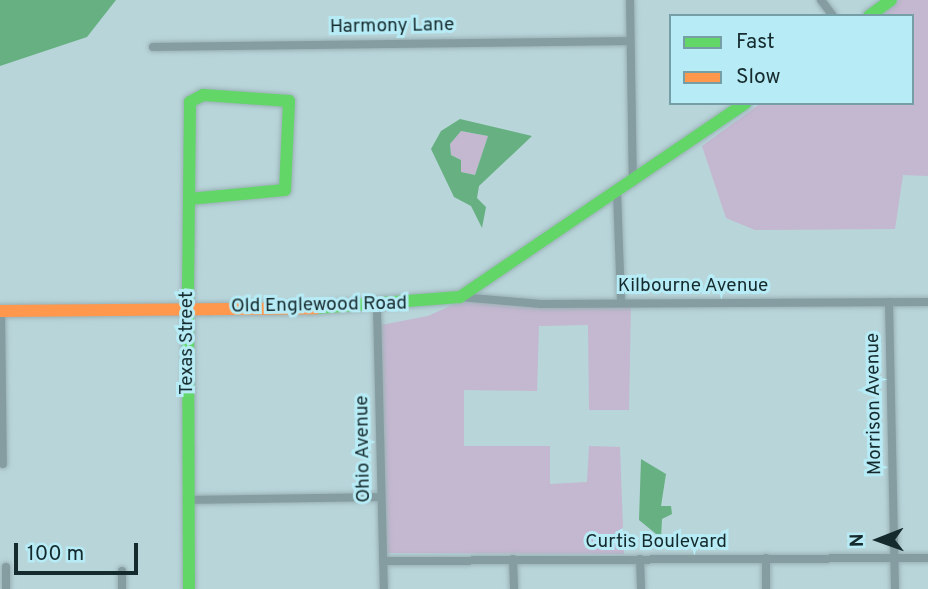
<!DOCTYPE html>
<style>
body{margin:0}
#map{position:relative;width:928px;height:589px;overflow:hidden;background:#b8d5da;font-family:Overpass,sans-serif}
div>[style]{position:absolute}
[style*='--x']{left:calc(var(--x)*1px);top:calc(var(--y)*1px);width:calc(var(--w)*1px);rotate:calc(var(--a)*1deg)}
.green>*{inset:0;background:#c4b7d0}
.water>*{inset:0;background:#66b082}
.roads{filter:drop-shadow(0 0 2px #9ab1b5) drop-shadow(0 0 2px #9ab1b5)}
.street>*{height:8px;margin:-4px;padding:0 4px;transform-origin:4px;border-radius:4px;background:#859da1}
.fast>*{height:12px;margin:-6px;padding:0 6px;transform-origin:6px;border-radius:6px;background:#63d668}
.slow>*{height:12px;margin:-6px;padding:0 6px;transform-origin:6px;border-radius:6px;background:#ff974d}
span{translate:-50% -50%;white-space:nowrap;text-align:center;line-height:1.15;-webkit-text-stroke:6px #b7ecf6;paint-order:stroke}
.street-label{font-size:19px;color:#152a2d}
.legend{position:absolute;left:669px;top:14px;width:245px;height:91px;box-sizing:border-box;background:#b7ecf6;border:2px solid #769ea6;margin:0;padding:9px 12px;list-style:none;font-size:21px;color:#152a2d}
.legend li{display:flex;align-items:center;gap:14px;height:35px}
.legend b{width:35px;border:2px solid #769ea6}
.north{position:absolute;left:844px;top:505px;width:70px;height:70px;-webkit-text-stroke:5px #b7ecf6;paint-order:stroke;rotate:269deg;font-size:19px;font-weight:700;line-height:28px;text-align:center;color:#152a2d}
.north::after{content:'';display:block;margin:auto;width:24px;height:32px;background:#152a2d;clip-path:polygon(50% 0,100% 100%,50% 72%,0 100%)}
.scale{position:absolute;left:14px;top:543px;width:124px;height:32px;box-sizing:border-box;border:4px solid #152a2d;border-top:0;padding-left:9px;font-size:21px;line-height:24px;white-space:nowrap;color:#152a2d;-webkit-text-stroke:5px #b7ecf6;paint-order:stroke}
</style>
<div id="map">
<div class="green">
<i style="clip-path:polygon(899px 0,928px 0,928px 176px,903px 175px,895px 229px,755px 230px,726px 218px,702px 146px,761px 103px,912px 103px,912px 16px,877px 16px)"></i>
<i style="clip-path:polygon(461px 131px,488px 136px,475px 175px,461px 172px,461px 160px,451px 155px,450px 144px)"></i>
<i style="clip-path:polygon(461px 301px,631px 305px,629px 410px,589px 410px,588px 325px,539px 326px,537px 391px,464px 390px,464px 446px,550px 446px,550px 484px,587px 482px,589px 446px,620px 447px,624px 554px,381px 553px,381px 325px,428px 316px)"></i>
</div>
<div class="water">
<i style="clip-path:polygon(0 0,116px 0,87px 37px,0 66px)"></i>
<i style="clip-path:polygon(evenodd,460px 119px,532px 136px,479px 186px,477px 198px,486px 207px,482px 228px,471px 206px,454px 197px,431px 149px,441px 131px,460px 119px,461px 131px,488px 136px,475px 175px,461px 172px,461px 160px,451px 155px,450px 144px,461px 131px)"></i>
<i style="clip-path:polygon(641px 459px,666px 474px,661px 506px,671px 506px,672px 514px,662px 519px,661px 538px,639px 520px)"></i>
</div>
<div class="roads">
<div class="street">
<i style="--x:630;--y:0;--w:182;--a:89.1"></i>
<i style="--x:821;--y:0;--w:20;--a:53"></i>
<i style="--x:153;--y:47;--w:477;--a:-0.7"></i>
<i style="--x:617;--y:192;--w:110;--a:87.9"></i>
<i style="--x:460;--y:297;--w:81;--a:4.9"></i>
<i style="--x:541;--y:304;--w:387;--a:-0.3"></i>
<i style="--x:889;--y:302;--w:287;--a:88.8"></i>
<i style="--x:377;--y:308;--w:281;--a:88.6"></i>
<i style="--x:1;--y:311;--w:153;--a:89.3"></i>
<i style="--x:188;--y:500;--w:193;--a:-0.9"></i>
<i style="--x:513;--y:559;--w:30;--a:88"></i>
<i style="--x:640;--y:559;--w:30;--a:88"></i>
<i style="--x:383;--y:561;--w:545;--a:-0.32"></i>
<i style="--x:6;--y:567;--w:22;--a:90"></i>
<i style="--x:122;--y:571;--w:18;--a:90"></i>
<i style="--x:766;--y:589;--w:31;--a:-90"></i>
</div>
<div class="fast">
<i style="--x:869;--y:16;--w:27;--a:-36"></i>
<i style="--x:189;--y:199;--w:96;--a:-5.4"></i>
<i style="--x:285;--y:190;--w:89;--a:-87.4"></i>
<i style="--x:289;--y:101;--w:86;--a:-176"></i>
<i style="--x:203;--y:95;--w:15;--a:152"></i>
<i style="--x:190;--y:102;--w:206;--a:90.6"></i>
<i style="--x:188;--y:308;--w:281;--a:89.8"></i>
<i style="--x:316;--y:308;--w:144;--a:-4.4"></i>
<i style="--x:460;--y:297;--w:345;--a:-34.2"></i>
</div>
<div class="slow">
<i style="--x:0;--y:311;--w:316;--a:-0.5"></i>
</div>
</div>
<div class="street-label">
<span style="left:392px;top:27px;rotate:-1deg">Harmony Lane</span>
<span style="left:693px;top:287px">Kilbourne Avenue</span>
<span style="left:319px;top:306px;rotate:-1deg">Old Englewood Road</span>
<span style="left:188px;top:343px;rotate:-90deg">Texas Street</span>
<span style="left:875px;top:404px;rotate:-91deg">Morrison Avenue</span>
<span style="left:364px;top:449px;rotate:-91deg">Ohio Avenue</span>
<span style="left:656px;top:543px">Curtis Boulevard</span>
</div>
<ul class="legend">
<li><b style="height:9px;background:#63d668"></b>Fast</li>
<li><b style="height:9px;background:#ff974d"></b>Slow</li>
</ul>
<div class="north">N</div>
<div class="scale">100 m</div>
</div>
